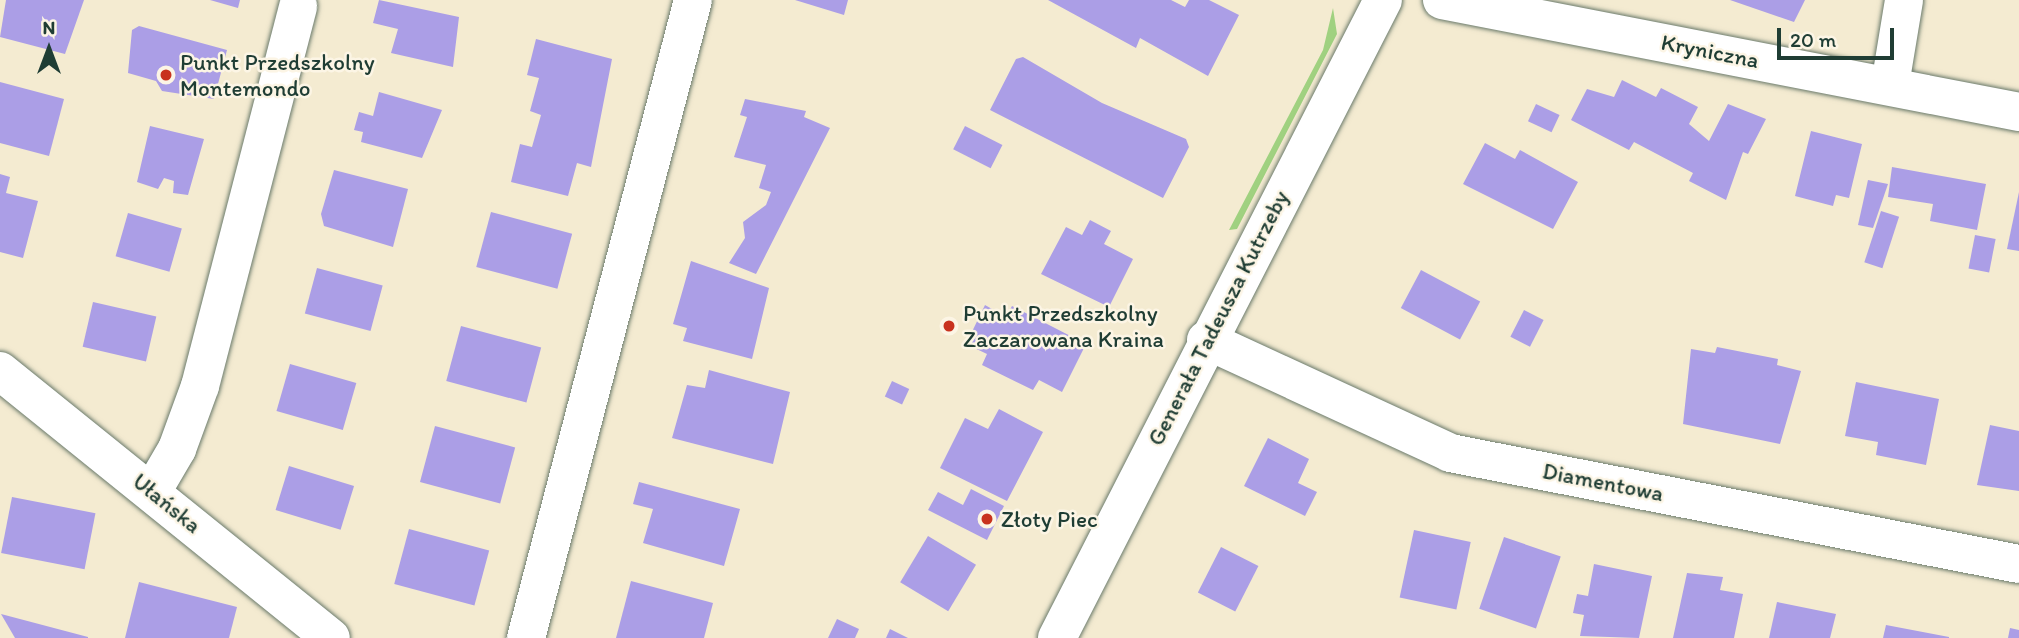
<!DOCTYPE html>
<meta charset="utf-8">
<style>
body{margin:0}
#map{position:relative;width:2019px;height:638px;overflow:hidden;background:#f4ebd1;font-family:Itim,sans-serif}
div>[style]{position:absolute}
[style*='--x']{left:calc(var(--x)*1px);top:calc(var(--y)*1px);width:calc(var(--w)*1px);rotate:calc(var(--a)*1deg)}
.green>*{inset:0;background:#a0d180}
.building>*{inset:0;background:#ab9ee6;transform-origin:0 0}
.roads{filter:drop-shadow(0 0 2px #6a7a6b) drop-shadow(0 0 2px #6a7a6b)}
.street>*{height:38px;margin:-19px;padding:0 19px;transform-origin:19px;border-radius:19px;background:#fff}
.secondary>*{height:38px;margin:-19px;padding:0 19px;transform-origin:19px;border-radius:19px;background:#fff}
.dots>*{width:19px;height:19px;translate:-50% -50%;box-sizing:border-box;border:4px solid #fcf5e5;border-radius:50%}
span{translate:-50% -50%;white-space:nowrap;text-align:center;line-height:1.15;-webkit-text-stroke:5px #fcf5e5;paint-order:stroke}
.street-label{font-size:23px;color:#1f3d34}
.poi-label{font-size:23px;color:#1f3d34}
.left{translate:0 -50%;text-align:left}
.north{position:absolute;left:14px;top:14px;width:70px;height:70px;-webkit-text-stroke:5px #fcf5e5;paint-order:stroke;rotate:0deg;font-size:19px;font-weight:700;line-height:28px;text-align:center;color:#1f3d34}
.north::after{content:'';display:block;margin:auto;width:24px;height:32px;background:#1f3d34;clip-path:polygon(50% 0,100% 100%,50% 72%,0 100%)}
.scale{position:absolute;left:1777px;top:28px;width:117px;height:32px;box-sizing:border-box;border:4px solid #1f3d34;border-top:0;padding-left:9px;font-size:21px;line-height:24px;white-space:nowrap;color:#1f3d34;-webkit-text-stroke:5px #fcf5e5;paint-order:stroke}
</style>
<div id="map">
<div class="green">
<i style="clip-path:polygon(1333px 8px,1337px 34px,1237px 229px,1229px 230px,1323px 50px)"></i>
</div>
<div class="building">
<i style="clip-path:polygon(6px 0,84px 0,65px 54px,0 37px)"></i>
<i style="clip-path:polygon(210px 0,240px 0,238px 8px)"></i>
<i style="clip-path:polygon(379px 0,459px 17px,453px 67px,391px 53px,398px 29px,373px 23px)"></i>
<i style="clip-path:polygon(795px 0,848px 0,844px 15px)"></i>
<i style="clip-path:polygon(1048px 0,1171px 0,1185px 7px,1189px 0,1209px 0,1239px 15px,1208px 76px,1140px 38px,1136px 48px)"></i>
<i style="clip-path:polygon(1730px 0,1805px 0,1794px 22px)"></i>
<i style="clip-path:polygon(139px 26px,227px 50px,214px 99px,162px 91px,156px 81px,128px 73px,132px 30px)"></i>
<i style="clip-path:polygon(536px 39px,612px 59px,591px 167px,577px 163px,568px 196px,511px 182px,520px 144px,532px 147px,541px 115px,530px 111px,539px 78px,527px 75px)"></i>
<i style="clip-path:polygon(1023px 57px,1102px 103px,1186px 139px,1189px 147px,1163px 198px,990px 110px,1016px 59px)"></i>
<i style="clip-path:polygon(1622px 80px,1656px 97px,1661px 88px,1698px 107px,1689px 124px,1709px 141px,1728px 104px,1766px 119px,1748px 154px,1743px 152px,1726px 200px,1689px 181px,1693px 173px,1634px 142px,1629px 150px,1571px 120px,1587px 89px,1614px 97px)"></i>
<i style="clip-path:polygon(0 82px,64px 99px,49px 156px,0 143px)"></i>
<i style="clip-path:polygon(379px 92px,442px 110px,422px 158px,361px 142px,363px 132px,354px 130px,359px 112px,373px 116px)"></i>
<i style="clip-path:polygon(745px 99px,806px 111px,804px 117px,830px 128px,756px 274px,729px 263px,745px 238px,743px 222px,766px 205px,771px 192px,759px 188px,766px 165px,734px 157px,747px 117px,740px 115px)"></i>
<i style="left:1536px;top:104px;width:26px;height:19px;rotate:25deg"></i>
<i style="clip-path:polygon(150px 126px,204px 139px,188px 195px,173px 193px,174px 181px,164px 178px,158px 189px,137px 182px)"></i>
<i style="left:965px;top:126px;width:42px;height:26px;rotate:27deg"></i>
<i style="clip-path:polygon(1811px 131px,1862px 144px,1849px 198px,1836px 195px,1833px 206px,1795px 196px)"></i>
<i style="clip-path:polygon(1485px 143px,1515px 159px,1520px 150px,1578px 182px,1553px 229px,1463px 184px)"></i>
<i style="clip-path:polygon(1892px 167px,1986px 184px,1977px 230px,1930px 221px,1933px 204px,1888px 197px)"></i>
<i style="clip-path:polygon(334px 170px,408px 189px,393px 247px,324px 226px,321px 214px)"></i>
<i style="clip-path:polygon(0 174px,10px 177px,6px 193px,38px 201px,23px 258px,0 252px)"></i>
<i style="clip-path:polygon(1868px 180px,1888px 184px,1873px 228px,1858px 225px)"></i>
<i style="clip-path:polygon(2019px 192px,2019px 251px,2007px 249px)"></i>
<i style="left:1881px;top:211px;width:19px;height:54px;rotate:18deg"></i>
<i style="left:491px;top:212px;width:84px;height:57px;rotate:15deg"></i>
<i style="left:128px;top:213px;width:56px;height:45px;rotate:16deg"></i>
<i style="clip-path:polygon(1090px 220px,1111px 231px,1104px 244px,1133px 259px,1109px 307px,1041px 274px,1066px 227px,1082px 235px)"></i>
<i style="left:1975px;top:235px;width:21px;height:34px;rotate:11deg"></i>
<i style="clip-path:polygon(691px 261px,769px 288px,752px 359px,683px 341px,687px 328px,673px 324px)"></i>
<i style="left:317px;top:268px;width:68px;height:47px;rotate:15deg"></i>
<i style="left:1421px;top:270px;width:67px;height:43px;rotate:28deg"></i>
<i style="left:93px;top:302px;width:65px;height:46px;rotate:13deg"></i>
<i style="clip-path:polygon(985px 305px,1006px 317px,1012px 306px,1086px 344px,1062px 392px,1039px 380px,1033px 390px,982px 365px,987px 354px,966px 344px)"></i>
<i style="left:1524px;top:310px;width:22px;height:30px;rotate:27deg"></i>
<i style="left:461px;top:326px;width:83px;height:57px;rotate:15deg"></i>
<i style="clip-path:polygon(1717px 347px,1778px 359px,1777px 365px,1801px 371px,1780px 444px,1683px 424px,1691px 349px,1715px 353px)"></i>
<i style="left:290px;top:364px;width:69px;height:49px;rotate:16deg"></i>
<i style="clip-path:polygon(709px 370px,790px 392px,773px 464px,672px 438px,687px 385px,705px 388px)"></i>
<i style="left:892px;top:381px;width:19px;height:17px;rotate:25deg"></i>
<i style="clip-path:polygon(1856px 382px,1939px 399px,1926px 465px,1876px 455px,1878px 442px,1845px 436px)"></i>
<i style="clip-path:polygon(999px 409px,1043px 432px,1007px 501px,940px 468px,965px 418px,988px 429px)"></i>
<i style="clip-path:polygon(1990px 425px,2019px 431px,2019px 491px,1977px 485px)"></i>
<i style="left:435px;top:426px;width:83px;height:58px;rotate:15deg"></i>
<i style="clip-path:polygon(1268px 438px,1309px 459px,1298px 483px,1317px 492px,1305px 516px,1244px 486px)"></i>
<i style="left:289px;top:466px;width:68px;height:46px;rotate:17deg"></i>
<i style="clip-path:polygon(639px 482px,740px 509px,724px 566px,643px 543px,653px 509px,633px 504px)"></i>
<i style="clip-path:polygon(971px 489px,1004px 506px,987px 540px,928px 510px,938px 492px,963px 505px)"></i>
<i style="left:12px;top:497px;width:85px;height:57px;rotate:11deg"></i>
<i style="left:409px;top:529px;width:83px;height:57px;rotate:15deg"></i>
<i style="left:1414px;top:530px;width:58px;height:69px;rotate:12deg"></i>
<i style="left:928px;top:536px;width:56px;height:54px;rotate:31deg"></i>
<i style="left:1504px;top:537px;width:60px;height:76px;rotate:19deg"></i>
<i style="left:1221px;top:547px;width:42px;height:51px;rotate:27deg"></i>
<i style="clip-path:polygon(1594px 564px,1652px 576px,1639px 638px,1580px 636px,1584px 615px,1573px 613px,1577px 594px,1588px 596px)"></i>
<i style="clip-path:polygon(1687px 573px,1723px 577px,1720px 590px,1743px 594px,1734px 638px,1673px 638px)"></i>
<i style="clip-path:polygon(631px 581px,713px 603px,704px 638px,616px 638px)"></i>
<i style="clip-path:polygon(139px 582px,237px 607px,229px 638px,125px 638px)"></i>
<i style="clip-path:polygon(1777px 602px,1836px 614px,1830px 638px,1769px 638px)"></i>
<i style="clip-path:polygon(1px 614px,88px 637px,88px 638px,15px 638px)"></i>
<i style="clip-path:polygon(837px 619px,859px 629px,855px 638px,828px 638px)"></i>
<i style="clip-path:polygon(1886px 625px,1949px 637px,1949px 638px,1883px 638px)"></i>
<i style="clip-path:polygon(2010px 628px,2019px 630px,2019px 638px,2008px 638px)"></i>
<i style="clip-path:polygon(890px 629px,908px 638px,886px 638px)"></i>
</div>
<div class="roads">
<div class="street">
<i style="--x:1442;--y:0;--w:588;--a:10.98"></i>
<i style="--x:1890;--y:85;--w:86;--a:-80.6"></i>
<i style="--x:1206;--y:340;--w:269;--a:24.8"></i>
<i style="--x:1450;--y:453;--w:580;--a:11.04"></i>
<i style="--x:0;--y:371;--w:425;--a:38.9"></i>
<i style="--x:153;--y:490;--w:48;--a:-59.7"></i>
<i style="--x:177;--y:449;--w:67;--a:-69.9"></i>
<i style="--x:200;--y:386;--w:392;--a:-75.5"></i>
<i style="--x:526;--y:638;--w:659;--a:-75.33"></i>
</div>
<div class="secondary">
<i style="--x:1057;--y:638;--w:716;--a:-62.93"></i>
</div>
</div>
<div class="dots">
<i style="left:166px;top:75px;background:#c8321e"></i>
<i style="left:949px;top:326px;background:#c8321e"></i>
<i style="left:987px;top:519px;background:#c8321e"></i>
</div>
<div class="street-label">
<span style="left:1710px;top:51px;rotate:11deg">Kryniczna</span>
<span style="left:1218px;top:318px;rotate:-63deg">Generała Tadeusza Kutrzeby</span>
<span style="left:1603px;top:482px;rotate:11deg">Diamentowa</span>
<span style="left:167px;top:503px;rotate:39deg">Ułańska</span>
</div>
<div class="poi-label">
<span class="left" style="left:180px;top:75px">Punkt Przedszkolny<br>Montemondo</span>
<span class="left" style="left:963px;top:326px">Punkt Przedszkolny<br>Zaczarowana Kraina</span>
<span class="left" style="left:1001px;top:519px">Złoty Piec</span>
</div>
<div class="north">N</div>
<div class="scale">20 m</div>
</div>
